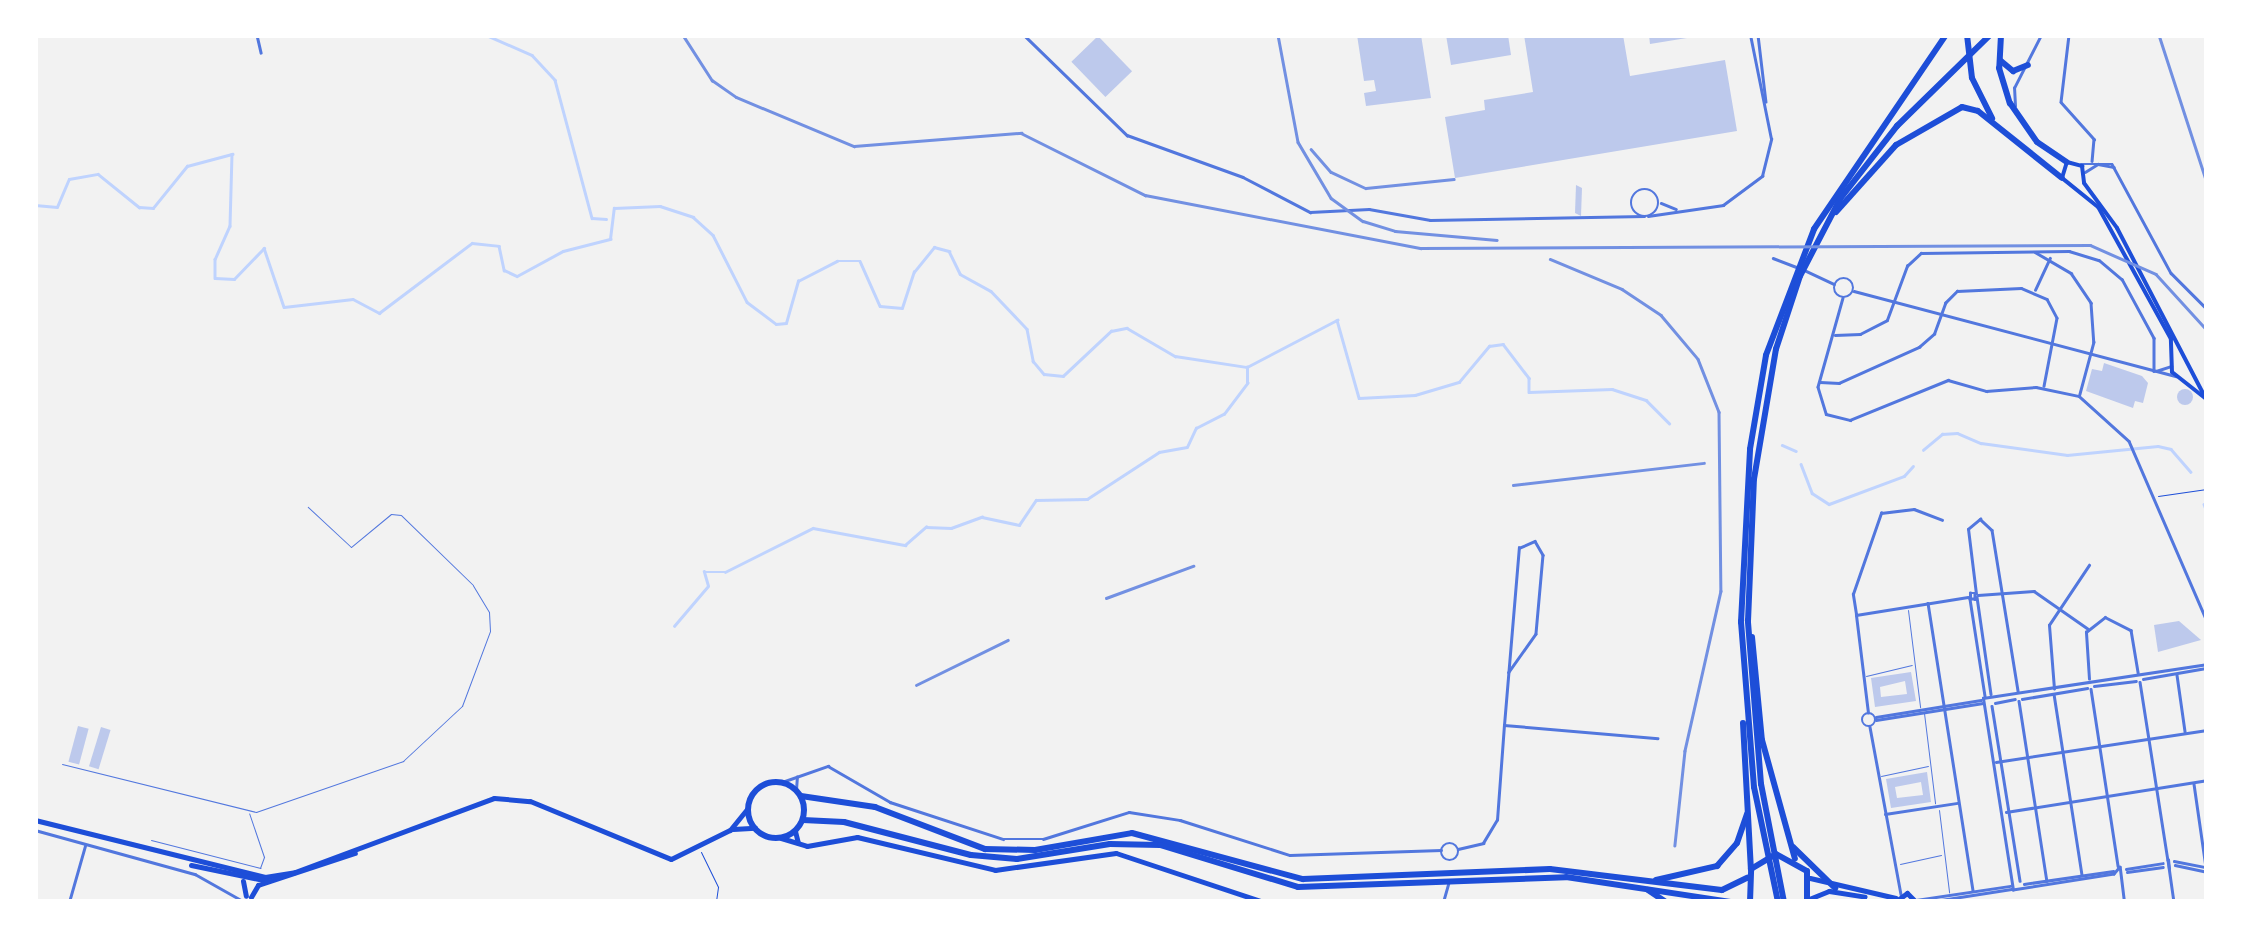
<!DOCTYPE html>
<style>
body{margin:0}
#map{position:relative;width:2242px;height:937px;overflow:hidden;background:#f2f2f2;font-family:Montserrat,sans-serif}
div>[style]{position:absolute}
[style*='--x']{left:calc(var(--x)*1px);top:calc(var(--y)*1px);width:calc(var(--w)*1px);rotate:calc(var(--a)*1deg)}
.stream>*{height:2.5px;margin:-1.25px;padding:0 1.25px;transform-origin:1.25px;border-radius:1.25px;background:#bfd3fe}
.building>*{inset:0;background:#bdc9ec;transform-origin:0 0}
.round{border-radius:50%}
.path>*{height:1px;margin:-0.5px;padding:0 0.5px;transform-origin:0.5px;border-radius:0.5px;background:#1d4ed8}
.service>*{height:1px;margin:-0.5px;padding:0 0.5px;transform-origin:0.5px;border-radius:0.5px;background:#5277de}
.minor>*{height:2.5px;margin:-1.25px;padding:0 1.25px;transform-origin:1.25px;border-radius:1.25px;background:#5277de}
.minor>.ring{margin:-1.25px;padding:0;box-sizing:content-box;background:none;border:2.5px solid #5277de;border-radius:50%}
.secondary>*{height:4px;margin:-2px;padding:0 2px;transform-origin:2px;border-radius:2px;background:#1d4ed8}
.primary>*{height:5px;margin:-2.5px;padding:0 2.5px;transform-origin:2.5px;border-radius:2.5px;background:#1d4ed8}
.trunk>*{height:6px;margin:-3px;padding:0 3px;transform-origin:3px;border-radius:3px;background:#1d4ed8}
.trunk>.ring{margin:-3px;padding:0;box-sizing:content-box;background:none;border:6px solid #1d4ed8;border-radius:50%}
.motorway>*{height:6px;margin:-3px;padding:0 3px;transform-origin:3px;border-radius:3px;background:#1d4ed8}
.rail>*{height:2.5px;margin:-1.25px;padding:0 1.25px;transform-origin:1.25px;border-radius:1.25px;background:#7290e2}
span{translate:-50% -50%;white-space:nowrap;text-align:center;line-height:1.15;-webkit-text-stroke:8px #fff;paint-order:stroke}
.frame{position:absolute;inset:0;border:38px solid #fff;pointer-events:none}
</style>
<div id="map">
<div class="stream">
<i style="--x:486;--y:35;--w:50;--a:23.5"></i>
<i style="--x:532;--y:55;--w:34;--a:47"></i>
<i style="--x:555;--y:80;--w:143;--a:75"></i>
<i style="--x:592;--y:218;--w:14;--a:4"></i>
<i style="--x:35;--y:205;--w:22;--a:5"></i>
<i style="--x:57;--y:207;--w:30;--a:-67"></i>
<i style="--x:69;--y:179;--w:29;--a:-10"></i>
<i style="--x:98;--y:174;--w:53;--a:38.8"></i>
<i style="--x:139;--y:207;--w:14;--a:4"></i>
<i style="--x:153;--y:208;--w:54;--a:-51"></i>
<i style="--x:187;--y:166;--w:47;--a:-14.9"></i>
<i style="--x:232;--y:154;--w:72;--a:91.6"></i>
<i style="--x:230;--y:226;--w:36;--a:114"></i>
<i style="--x:215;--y:259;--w:19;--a:90"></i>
<i style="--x:215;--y:278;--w:19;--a:3"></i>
<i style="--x:234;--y:279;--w:43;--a:-45.9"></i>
<i style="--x:264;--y:248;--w:62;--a:71.3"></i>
<i style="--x:284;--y:307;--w:69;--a:-6.6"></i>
<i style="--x:353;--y:299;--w:30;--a:28"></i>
<i style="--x:379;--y:313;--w:116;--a:-37"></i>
<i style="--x:472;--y:243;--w:27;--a:6"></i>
<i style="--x:499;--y:246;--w:25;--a:78"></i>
<i style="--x:504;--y:270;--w:14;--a:25"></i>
<i style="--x:517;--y:276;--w:52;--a:-28.5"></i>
<i style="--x:563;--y:251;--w:49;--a:-14.3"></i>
<i style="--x:610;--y:239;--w:31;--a:-83"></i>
<i style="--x:614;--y:208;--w:46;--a:-2.5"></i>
<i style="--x:660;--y:206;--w:35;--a:18"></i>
<i style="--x:693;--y:217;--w:27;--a:42"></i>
<i style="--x:713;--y:235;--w:75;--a:63.1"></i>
<i style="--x:747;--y:302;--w:36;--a:37"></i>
<i style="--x:776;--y:324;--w:10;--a:-6"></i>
<i style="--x:786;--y:323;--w:44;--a:-74.1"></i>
<i style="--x:798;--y:281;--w:44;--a:-27.1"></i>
<i style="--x:837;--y:261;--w:23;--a:0"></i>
<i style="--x:860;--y:261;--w:49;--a:66"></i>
<i style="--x:880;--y:306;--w:22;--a:5"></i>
<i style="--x:902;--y:308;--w:38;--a:-72"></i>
<i style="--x:914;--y:272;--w:32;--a:-51"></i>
<i style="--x:934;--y:247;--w:16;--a:15"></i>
<i style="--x:949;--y:251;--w:25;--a:64"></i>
<i style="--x:960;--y:274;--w:35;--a:29"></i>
<i style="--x:991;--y:291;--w:52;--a:46.5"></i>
<i style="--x:1027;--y:329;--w:33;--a:79"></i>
<i style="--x:1033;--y:361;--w:17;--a:50"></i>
<i style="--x:1044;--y:374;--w:19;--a:6"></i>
<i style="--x:1063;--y:376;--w:66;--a:-43.2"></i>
<i style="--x:1111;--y:331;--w:16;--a:-11"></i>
<i style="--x:1127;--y:328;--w:56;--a:30.3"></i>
<i style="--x:1175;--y:356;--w:73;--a:8.7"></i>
<i style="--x:1247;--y:367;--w:102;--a:-27.6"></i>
<i style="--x:1337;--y:320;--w:81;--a:74.2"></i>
<i style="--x:1359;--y:398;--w:56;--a:-3.1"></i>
<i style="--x:1415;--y:395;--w:46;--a:-16.5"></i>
<i style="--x:1459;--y:382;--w:47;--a:-50.2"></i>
<i style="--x:1489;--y:346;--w:14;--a:-8"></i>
<i style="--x:1503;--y:344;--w:43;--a:52.6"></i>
<i style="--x:1529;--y:378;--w:14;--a:90"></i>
<i style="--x:1529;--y:392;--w:83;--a:-2.1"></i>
<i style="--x:1612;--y:389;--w:36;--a:18"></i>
<i style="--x:1646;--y:400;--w:33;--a:45"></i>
<i style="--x:1782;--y:445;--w:15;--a:23"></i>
<i style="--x:1923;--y:450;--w:25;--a:-40"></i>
<i style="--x:1942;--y:434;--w:15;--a:-4"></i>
<i style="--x:1957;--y:433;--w:26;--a:23"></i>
<i style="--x:1981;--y:443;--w:87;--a:7.9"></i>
<i style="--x:2067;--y:455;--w:91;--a:-5.6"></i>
<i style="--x:2158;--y:446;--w:13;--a:13"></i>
<i style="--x:2171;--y:449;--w:30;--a:49"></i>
<i style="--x:1801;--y:464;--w:31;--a:69"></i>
<i style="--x:1812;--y:493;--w:20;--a:33"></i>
<i style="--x:1829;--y:504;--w:80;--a:-20.5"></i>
<i style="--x:1904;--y:476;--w:13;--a:-48"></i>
<i style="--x:2204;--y:504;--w:9;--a:69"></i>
<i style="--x:674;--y:626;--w:52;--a:-49.6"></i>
<i style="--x:708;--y:586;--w:15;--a:-106"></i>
<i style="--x:704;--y:572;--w:21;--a:0"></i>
<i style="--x:725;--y:572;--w:98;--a:-26.6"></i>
<i style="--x:813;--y:528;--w:94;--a:10.5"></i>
<i style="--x:905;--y:545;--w:28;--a:-41"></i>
<i style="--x:926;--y:527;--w:25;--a:2"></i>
<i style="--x:951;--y:528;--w:33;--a:-20"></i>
<i style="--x:982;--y:517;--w:38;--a:12"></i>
<i style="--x:1019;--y:525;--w:30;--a:-56"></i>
<i style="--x:1036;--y:500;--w:51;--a:-1.1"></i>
<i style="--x:1087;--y:499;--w:86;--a:-33.1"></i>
<i style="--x:1159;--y:452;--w:28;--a:-10"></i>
<i style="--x:1187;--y:447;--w:21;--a:-65"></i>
<i style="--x:1196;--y:428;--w:31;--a:-27"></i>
<i style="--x:1224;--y:414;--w:39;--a:-53"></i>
<i style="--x:1247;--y:383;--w:16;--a:-90"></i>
</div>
<div class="building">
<i style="clip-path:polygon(1357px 35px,1421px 35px,1431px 98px,1366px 106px,1364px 93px,1376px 91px,1374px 80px,1364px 81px)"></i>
<i style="clip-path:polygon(1446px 35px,1508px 35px,1511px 55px,1451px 65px)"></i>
<i style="clip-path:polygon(1524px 35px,1623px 35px,1630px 76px,1725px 60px,1737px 131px,1455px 178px,1445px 117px,1485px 110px,1484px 100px,1533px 92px)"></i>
<i style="clip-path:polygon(1649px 35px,1693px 35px,1693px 37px,1650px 44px)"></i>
<i style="left:1098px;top:36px;width:49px;height:37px;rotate:46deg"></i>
<i style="clip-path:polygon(1576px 185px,1582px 188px,1581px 216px,1575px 213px)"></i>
<i style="clip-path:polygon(2104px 363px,2142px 376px,2148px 383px,2143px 403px,2135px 401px,2133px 408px,2086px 391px,2092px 369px,2102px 371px)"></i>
<i class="round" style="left:2177px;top:389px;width:16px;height:16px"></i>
<i style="clip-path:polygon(2179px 621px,2201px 640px,2158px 652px,2154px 625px)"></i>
<i style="clip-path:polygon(evenodd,1911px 672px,1916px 701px,1875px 707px,1871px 678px,1911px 672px,1905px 681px,1907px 694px,1881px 697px,1880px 687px,1905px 681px)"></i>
<i style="left:78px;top:726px;width:11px;height:37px;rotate:15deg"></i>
<i style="left:101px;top:727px;width:10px;height:41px;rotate:17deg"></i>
<i style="clip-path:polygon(evenodd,1927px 772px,1931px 802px,1891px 808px,1886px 779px,1927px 772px,1921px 782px,1923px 795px,1897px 798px,1895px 787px,1921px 782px)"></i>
</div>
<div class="path">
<i style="--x:2158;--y:496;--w:49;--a:-8.1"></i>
<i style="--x:701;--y:852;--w:39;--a:64"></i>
<i style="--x:718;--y:887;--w:15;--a:98"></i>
</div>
<div class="service">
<i style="--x:1908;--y:610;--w:98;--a:82.9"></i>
<i style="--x:1866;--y:676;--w:47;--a:-13.4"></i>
<i style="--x:1924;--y:713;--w:91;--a:83"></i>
<i style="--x:62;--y:764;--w:200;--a:13.9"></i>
<i style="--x:256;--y:812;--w:156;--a:-19.1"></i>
<i style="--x:403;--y:761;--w:81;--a:-43"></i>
<i style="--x:462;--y:706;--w:80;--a:-69.5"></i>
<i style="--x:490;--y:631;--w:19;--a:-93"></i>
<i style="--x:489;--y:612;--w:31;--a:-121"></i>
<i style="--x:473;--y:585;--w:100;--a:-135.8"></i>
<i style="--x:401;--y:515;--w:10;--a:-174"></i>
<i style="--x:391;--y:514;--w:52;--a:140.5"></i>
<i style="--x:351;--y:547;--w:59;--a:-137.1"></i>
<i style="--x:1881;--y:776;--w:48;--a:-12"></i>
<i style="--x:1939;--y:810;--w:83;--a:83"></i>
<i style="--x:151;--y:840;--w:113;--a:14.4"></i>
<i style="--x:260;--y:868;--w:12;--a:-70"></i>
<i style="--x:264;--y:857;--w:46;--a:-108.8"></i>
<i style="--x:1900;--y:864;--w:42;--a:-12.4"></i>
</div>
<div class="minor">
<i style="--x:257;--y:35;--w:18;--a:77"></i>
<i style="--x:1024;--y:35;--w:144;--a:44.2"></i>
<i style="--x:1127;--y:135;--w:123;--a:19.9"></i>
<i style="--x:1243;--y:177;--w:76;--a:27.6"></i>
<i style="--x:1310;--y:212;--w:59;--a:-2.9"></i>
<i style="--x:1369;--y:209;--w:62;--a:10.2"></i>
<i style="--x:1430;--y:220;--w:214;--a:-1.1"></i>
<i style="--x:1758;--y:35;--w:67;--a:83.2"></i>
<i style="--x:2069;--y:35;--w:67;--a:96.8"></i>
<i style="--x:2061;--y:102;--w:50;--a:48.3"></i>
<i style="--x:2094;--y:139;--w:22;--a:95"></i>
<i style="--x:2015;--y:106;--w:18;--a:-93"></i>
<i style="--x:2014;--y:88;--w:59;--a:-63"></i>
<i style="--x:2081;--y:164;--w:31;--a:0"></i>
<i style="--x:2112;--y:164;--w:124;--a:61.6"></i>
<i style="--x:2171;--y:273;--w:51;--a:45"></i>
<i style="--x:2085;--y:172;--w:15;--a:-32"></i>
<i style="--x:2098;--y:164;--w:16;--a:11"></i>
<i class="ring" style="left:1631px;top:189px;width:25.5px;height:25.5px"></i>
<i style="--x:1661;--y:203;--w:16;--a:22"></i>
<i style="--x:1648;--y:216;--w:76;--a:-8.3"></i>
<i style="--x:1723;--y:205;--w:49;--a:-36.6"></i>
<i style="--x:1762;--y:176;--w:38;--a:-76"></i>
<i style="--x:1771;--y:139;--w:106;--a:-101.4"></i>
<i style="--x:2035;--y:252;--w:42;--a:30.3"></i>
<i style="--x:2071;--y:273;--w:36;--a:56"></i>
<i style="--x:2091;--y:303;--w:39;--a:86"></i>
<i style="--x:2094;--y:342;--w:54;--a:105.1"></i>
<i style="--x:1773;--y:258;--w:26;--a:21"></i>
<i style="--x:1804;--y:270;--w:33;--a:25"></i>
<i class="ring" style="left:1834px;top:278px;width:17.5px;height:17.5px"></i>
<i style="--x:2035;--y:290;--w:35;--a:-65"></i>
<i style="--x:1854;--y:291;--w:333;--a:14.8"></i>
<i style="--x:1843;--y:298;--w:92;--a:105.7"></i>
<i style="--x:1818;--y:387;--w:28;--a:73"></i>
<i style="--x:1826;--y:414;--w:25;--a:14"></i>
<i style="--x:1850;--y:420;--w:106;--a:-22.2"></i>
<i style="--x:1948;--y:380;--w:40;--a:16"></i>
<i style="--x:1986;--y:391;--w:50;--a:-4.6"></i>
<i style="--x:2036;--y:387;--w:44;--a:11.8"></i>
<i style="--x:2079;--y:396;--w:67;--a:42"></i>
<i style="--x:2129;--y:441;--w:196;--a:66.6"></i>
<i style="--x:1835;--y:335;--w:25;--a:-2"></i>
<i style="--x:1860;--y:334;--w:30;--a:-27"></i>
<i style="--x:1887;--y:320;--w:58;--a:-69.7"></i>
<i style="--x:1907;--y:266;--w:19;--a:-43"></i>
<i style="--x:1921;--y:253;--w:148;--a:-0.8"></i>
<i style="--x:2069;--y:251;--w:31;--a:17"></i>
<i style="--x:2099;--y:260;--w:30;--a:40"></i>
<i style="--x:2122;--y:279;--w:67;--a:61.5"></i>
<i style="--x:2154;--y:338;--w:33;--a:90"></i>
<i style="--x:2156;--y:371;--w:16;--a:-18"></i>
<i style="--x:1820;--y:382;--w:19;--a:3"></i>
<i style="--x:1839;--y:383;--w:88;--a:-24.2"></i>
<i style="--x:1919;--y:347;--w:20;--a:-41"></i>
<i style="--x:1934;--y:334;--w:33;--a:-70"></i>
<i style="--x:1945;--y:303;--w:17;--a:-45"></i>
<i style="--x:1957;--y:291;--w:64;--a:-2.7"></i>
<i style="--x:2021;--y:288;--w:28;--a:23"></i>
<i style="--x:2047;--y:299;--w:21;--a:62"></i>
<i style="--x:2057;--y:318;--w:69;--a:100.8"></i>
<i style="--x:1970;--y:593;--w:5;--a:0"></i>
<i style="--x:1975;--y:593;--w:6;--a:90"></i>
<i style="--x:1975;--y:599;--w:5;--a:180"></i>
<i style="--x:1970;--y:599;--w:6;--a:-90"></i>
<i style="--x:1976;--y:594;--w:65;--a:-97"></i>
<i style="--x:1968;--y:529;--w:16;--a:-40"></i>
<i style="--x:1980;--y:519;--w:16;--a:43"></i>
<i style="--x:1992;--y:530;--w:163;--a:80.8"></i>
<i style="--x:1978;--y:595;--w:56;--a:-4.1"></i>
<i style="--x:2034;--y:591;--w:65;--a:34.9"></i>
<i style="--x:1977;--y:597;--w:98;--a:81.8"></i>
<i style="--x:1970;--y:599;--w:98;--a:81.2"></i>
<i style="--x:1928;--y:603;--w:291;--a:81.1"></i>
<i style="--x:1856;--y:614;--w:20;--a:-99"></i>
<i style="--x:1853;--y:594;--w:86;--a:-70.9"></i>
<i style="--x:1881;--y:513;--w:33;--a:-7"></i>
<i style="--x:1914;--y:509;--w:30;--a:21"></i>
<i style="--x:2177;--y:675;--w:57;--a:81.9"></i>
<i style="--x:2089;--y:679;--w:47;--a:-93.7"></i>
<i style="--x:2086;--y:632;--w:24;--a:-38"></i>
<i style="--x:2105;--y:617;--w:29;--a:27"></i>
<i style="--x:2131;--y:630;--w:43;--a:80.5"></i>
<i style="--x:2143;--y:679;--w:65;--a:-9.8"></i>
<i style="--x:2140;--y:682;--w:180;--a:81.1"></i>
<i style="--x:2094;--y:686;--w:42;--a:-6.8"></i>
<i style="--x:2054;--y:689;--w:64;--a:-94.5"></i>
<i style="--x:2049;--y:625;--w:72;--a:-56.3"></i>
<i style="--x:2091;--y:689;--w:179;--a:81.3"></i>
<i style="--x:2054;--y:694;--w:183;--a:81.2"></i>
<i style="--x:2022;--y:699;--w:66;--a:-9.6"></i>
<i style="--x:2019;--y:701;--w:182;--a:81.2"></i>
<i style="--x:1995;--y:703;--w:20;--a:-11"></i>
<i style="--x:1992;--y:706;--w:177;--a:80.9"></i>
<i style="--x:1868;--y:713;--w:99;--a:-97"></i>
<i style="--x:1856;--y:615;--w:113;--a:-9.1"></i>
<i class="ring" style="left:1862px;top:713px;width:11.5px;height:11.5px"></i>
<i style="--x:1876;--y:717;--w:106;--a:-9.2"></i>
<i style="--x:1876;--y:720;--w:108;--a:-9"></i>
<i style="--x:1504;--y:725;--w:154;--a:4.9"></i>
<i style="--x:1870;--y:727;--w:170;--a:79.5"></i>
<i style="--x:1996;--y:762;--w:213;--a:-8.6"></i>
<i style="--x:782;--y:782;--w:49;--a:-19.2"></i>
<i style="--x:828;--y:766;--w:72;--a:30.1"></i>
<i style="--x:890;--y:802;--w:119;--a:18.1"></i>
<i style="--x:1003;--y:839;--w:40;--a:0"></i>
<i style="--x:1043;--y:839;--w:90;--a:-17.4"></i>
<i style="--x:1129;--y:812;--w:52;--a:8.9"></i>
<i style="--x:1180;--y:820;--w:115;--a:17.7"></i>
<i style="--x:1290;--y:855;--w:151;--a:-1.9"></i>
<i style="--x:2194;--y:784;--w:84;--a:81.8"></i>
<i style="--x:796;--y:790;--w:13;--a:-86"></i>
<i style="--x:2006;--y:812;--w:204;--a:-9"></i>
<i style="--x:1885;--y:814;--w:73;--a:-8.7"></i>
<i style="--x:35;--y:830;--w:166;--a:15.4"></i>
<i style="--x:195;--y:874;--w:53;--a:29.5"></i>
<i class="ring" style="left:1441px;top:843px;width:15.5px;height:15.5px"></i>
<i style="--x:1458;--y:849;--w:26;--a:-13"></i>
<i style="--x:1483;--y:843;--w:27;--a:-59"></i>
<i style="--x:1497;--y:820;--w:95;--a:-85.8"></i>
<i style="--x:1504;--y:725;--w:178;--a:-85.2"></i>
<i style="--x:1519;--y:548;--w:17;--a:-24"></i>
<i style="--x:1535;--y:541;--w:16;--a:60"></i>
<i style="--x:1543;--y:555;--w:79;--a:95.1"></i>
<i style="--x:1536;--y:634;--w:47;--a:125.4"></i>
<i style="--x:2174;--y:861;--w:33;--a:11"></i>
<i style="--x:2175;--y:865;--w:33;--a:12"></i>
<i style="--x:2126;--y:869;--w:37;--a:-9"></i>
<i style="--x:2169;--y:869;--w:9;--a:-96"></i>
<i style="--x:2168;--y:860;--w:42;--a:81.9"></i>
<i style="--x:2127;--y:872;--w:36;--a:-8"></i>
<i style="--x:2024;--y:884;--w:90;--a:-8.3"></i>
<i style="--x:1916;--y:900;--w:95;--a:-8.5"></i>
<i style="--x:69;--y:902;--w:58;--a:-74.1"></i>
<i style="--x:1443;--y:902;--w:22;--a:-74"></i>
<i style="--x:1928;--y:902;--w:84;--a:-8.9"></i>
<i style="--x:2124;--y:902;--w:35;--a:-97"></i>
<i style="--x:2120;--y:867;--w:9;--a:131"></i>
<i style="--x:2114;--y:874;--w:102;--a:171"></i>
<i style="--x:2013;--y:890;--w:194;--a:-98.9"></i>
<i style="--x:1983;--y:698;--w:227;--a:-8.6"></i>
</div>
<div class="secondary">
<i style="--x:2205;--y:398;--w:42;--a:-141.8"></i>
<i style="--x:2172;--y:372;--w:33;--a:-92"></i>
<i style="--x:2171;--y:339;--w:151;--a:-118.9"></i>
<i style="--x:2098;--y:207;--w:46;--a:-141.1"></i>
<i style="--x:2062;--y:178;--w:17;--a:-73"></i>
<i style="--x:2067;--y:162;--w:16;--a:15"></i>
<i style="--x:2082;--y:166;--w:17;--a:83"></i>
<i style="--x:2084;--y:183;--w:56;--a:53.7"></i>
<i style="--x:2117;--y:228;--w:195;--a:62.5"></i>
</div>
<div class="primary">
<i style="--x:35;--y:820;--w:237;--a:13.9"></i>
<i style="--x:265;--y:877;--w:30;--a:-9"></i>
<i style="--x:295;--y:872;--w:212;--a:-20.4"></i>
<i style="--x:494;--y:798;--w:36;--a:5"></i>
<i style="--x:530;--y:801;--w:152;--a:22.4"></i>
<i style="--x:671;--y:859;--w:66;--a:-26.2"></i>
<i style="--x:730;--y:830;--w:28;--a:-51"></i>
<i style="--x:733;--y:829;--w:22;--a:-3"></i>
<i style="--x:795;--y:831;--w:12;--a:76"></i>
<i style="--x:781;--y:838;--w:27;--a:17"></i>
<i style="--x:807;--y:846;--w:51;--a:-10.2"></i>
<i style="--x:857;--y:837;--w:142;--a:13.4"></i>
<i style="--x:995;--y:870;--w:122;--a:-8"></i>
<i style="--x:1116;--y:853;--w:155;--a:18.4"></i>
<i style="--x:191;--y:865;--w:79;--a:11.7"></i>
<i style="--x:1810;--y:878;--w:88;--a:13.1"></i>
<i style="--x:243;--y:881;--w:15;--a:79"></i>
<i style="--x:251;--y:897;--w:14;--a:-60"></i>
<i style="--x:258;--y:885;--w:102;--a:-18.3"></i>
<i style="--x:1809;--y:899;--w:22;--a:-22"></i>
<i style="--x:1829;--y:891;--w:36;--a:9"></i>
<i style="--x:1895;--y:902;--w:15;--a:-37"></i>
<i style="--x:1907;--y:893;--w:13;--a:45"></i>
</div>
<div class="trunk">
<i style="--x:1967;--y:35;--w:43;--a:83.4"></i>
<i style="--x:1972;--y:78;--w:45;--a:63.4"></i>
<i style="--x:2001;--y:35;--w:33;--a:93"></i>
<i style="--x:1999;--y:68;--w:37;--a:73"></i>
<i style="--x:2010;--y:103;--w:47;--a:55.3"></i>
<i style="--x:2037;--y:142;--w:36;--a:34"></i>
<i style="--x:2001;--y:61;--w:16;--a:40"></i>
<i style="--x:2013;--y:71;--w:16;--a:-22"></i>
<i style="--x:1836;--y:212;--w:90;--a:-48.2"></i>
<i style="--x:1896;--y:145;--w:76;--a:-29.9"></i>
<i style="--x:1962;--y:107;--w:16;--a:14"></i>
<i style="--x:1978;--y:111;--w:107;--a:38.6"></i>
<i class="ring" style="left:748px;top:782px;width:50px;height:50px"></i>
<i style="--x:801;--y:796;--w:75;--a:8.5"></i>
<i style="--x:875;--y:807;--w:118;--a:20.9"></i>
<i style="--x:985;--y:849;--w:50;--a:1.1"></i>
<i style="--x:1035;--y:850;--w:98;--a:-9.9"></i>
<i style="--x:1132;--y:833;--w:177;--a:15.1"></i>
<i style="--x:1303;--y:879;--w:247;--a:-2.3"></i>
<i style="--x:1550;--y:869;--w:173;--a:7"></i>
<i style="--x:1722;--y:890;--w:28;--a:-26"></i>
<i style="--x:803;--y:820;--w:41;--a:2.8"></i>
<i style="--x:844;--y:822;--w:131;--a:14.6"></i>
<i style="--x:971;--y:855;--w:46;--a:5"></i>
<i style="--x:1017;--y:859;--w:94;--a:-9.2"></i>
<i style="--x:1110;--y:844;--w:50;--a:1.1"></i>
<i style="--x:1160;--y:845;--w:144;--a:16.9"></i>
<i style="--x:1298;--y:887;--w:268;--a:-2.1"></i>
<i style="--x:1566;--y:877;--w:168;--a:8.6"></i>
<i style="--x:1648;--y:890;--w:22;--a:34"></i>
<i style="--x:1750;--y:902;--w:33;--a:-88"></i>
<i style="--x:1751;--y:869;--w:29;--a:-31"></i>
<i style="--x:1776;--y:854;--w:35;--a:29"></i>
<i style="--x:1807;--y:871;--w:31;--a:90"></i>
</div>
<div class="motorway">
<i style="--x:1752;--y:637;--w:103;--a:84.5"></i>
<i style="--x:1762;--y:740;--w:123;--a:74.5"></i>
<i style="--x:1743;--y:723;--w:146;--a:86.9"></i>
<i style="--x:1793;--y:847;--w:59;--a:44.3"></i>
<i style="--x:1656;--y:880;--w:63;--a:-12.9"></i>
<i style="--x:1717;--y:866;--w:30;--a:-49"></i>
<i style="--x:1737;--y:843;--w:31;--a:-71"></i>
<i style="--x:1778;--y:902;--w:117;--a:-101.8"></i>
<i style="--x:1754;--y:787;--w:166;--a:-94.5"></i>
<i style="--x:1741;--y:622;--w:173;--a:-87"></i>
<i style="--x:1750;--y:449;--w:95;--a:-80.3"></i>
<i style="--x:1766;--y:355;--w:135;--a:-69.1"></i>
<i style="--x:1814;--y:229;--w:235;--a:-55.8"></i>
<i style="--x:1784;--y:902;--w:120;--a:-101"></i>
<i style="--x:1761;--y:784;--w:164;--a:-94.6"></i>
<i style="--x:1748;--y:621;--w:142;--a:-87.6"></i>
<i style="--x:1754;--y:479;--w:132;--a:-80.4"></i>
<i style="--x:1776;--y:349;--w:77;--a:-71.8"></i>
<i style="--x:1800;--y:276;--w:87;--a:-62.5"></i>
<i style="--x:1840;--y:199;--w:93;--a:-52"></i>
<i style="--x:1897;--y:126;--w:130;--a:-44.4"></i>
</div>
<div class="rail">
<i style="--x:683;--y:35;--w:54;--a:57.2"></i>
<i style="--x:712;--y:80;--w:29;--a:35"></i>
<i style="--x:736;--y:97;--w:128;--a:22.6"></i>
<i style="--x:854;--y:146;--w:168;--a:-4.5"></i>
<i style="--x:1021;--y:133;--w:139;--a:26.6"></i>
<i style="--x:1145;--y:195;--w:281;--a:10.9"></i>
<i style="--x:1421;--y:248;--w:669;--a:-0.26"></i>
<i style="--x:2090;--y:245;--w:72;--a:23.7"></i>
<i style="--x:2156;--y:274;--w:76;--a:47.7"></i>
<i style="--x:1278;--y:35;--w:109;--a:79.4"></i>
<i style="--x:1298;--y:142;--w:65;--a:59.5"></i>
<i style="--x:1331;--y:198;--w:39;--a:36"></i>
<i style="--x:1363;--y:221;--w:34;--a:17"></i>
<i style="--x:1395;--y:231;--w:102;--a:5"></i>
<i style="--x:2159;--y:35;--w:156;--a:72"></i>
<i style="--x:1311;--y:149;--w:30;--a:49"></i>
<i style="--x:1331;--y:172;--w:38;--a:25"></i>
<i style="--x:1366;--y:188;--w:88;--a:-5.8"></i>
<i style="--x:1550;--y:259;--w:78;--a:22.6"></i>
<i style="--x:1622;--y:289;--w:47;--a:33.7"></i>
<i style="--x:1661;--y:315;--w:57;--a:49.9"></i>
<i style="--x:1698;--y:359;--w:57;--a:68.4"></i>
<i style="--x:1719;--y:412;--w:179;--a:89.4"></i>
<i style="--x:1721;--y:591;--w:164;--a:102.7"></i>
<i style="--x:1685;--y:751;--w:95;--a:96.1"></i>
<i style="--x:1513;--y:485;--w:192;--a:-6.6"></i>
<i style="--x:1106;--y:598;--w:93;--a:-20.2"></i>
<i style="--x:916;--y:685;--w:102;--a:-26.1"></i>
</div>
<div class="frame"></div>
</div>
